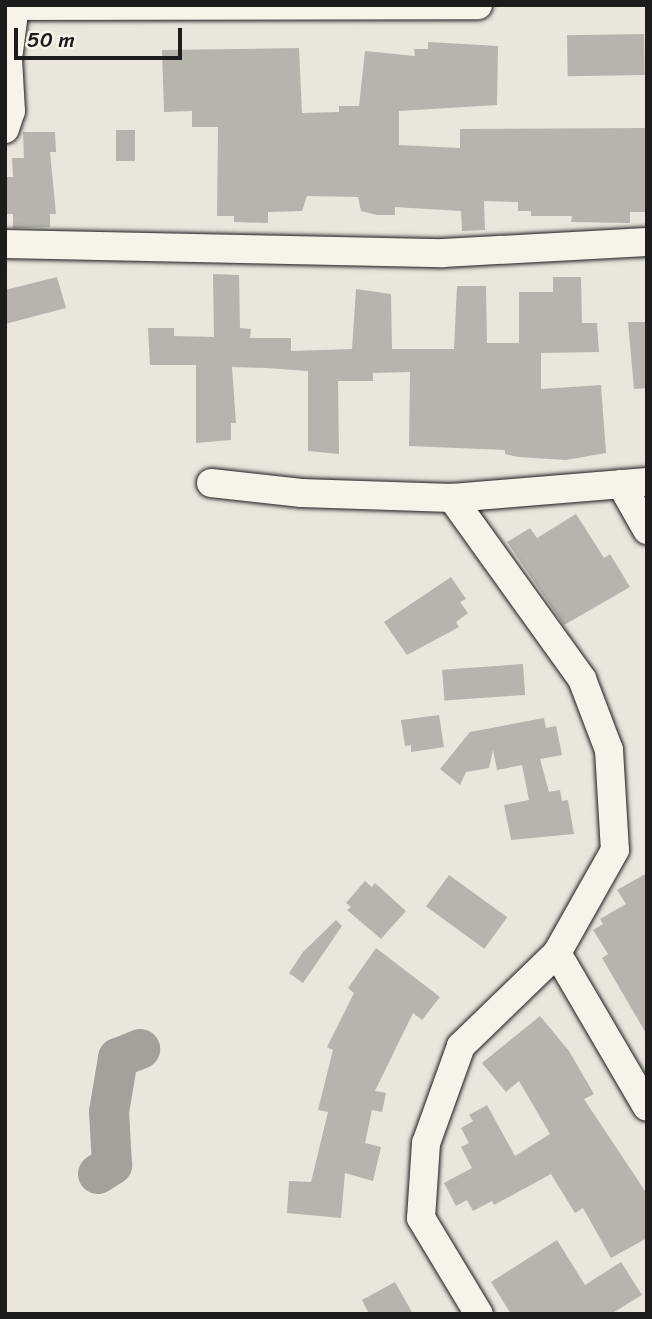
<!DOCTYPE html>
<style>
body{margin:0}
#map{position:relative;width:652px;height:1319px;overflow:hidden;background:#eae6dc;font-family:Sriracha,sans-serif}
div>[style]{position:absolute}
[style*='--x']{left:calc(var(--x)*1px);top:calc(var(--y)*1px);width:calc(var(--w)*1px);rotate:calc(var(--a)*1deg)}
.river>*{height:40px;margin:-20px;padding:0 20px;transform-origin:20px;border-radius:20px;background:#a3a19a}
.building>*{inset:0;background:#b6b4ac;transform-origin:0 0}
.roads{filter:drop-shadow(0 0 2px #1c1c1c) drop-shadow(0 0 2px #1c1c1c)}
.minor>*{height:28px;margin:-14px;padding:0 14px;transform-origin:14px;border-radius:14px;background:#f7f3e8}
span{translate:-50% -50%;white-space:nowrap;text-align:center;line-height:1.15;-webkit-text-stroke:5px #f7f3e8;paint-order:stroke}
.frame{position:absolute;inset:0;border:7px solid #1c1c1c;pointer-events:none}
.scale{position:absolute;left:14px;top:28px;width:168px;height:32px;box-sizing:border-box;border:4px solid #1c1c1c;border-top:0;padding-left:9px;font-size:21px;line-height:24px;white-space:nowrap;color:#1c1c1c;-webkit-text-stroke:5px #f7f3e8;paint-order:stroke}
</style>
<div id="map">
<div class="river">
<i style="--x:98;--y:1174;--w:17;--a:-33"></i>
<i style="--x:112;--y:1165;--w:53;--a:-93.2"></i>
<i style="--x:109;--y:1112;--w:55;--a:-80.5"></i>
<i style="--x:118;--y:1058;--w:24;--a:-22"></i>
</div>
<div class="building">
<i style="left:644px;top:34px;width:41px;height:77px;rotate:89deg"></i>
<i style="clip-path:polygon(428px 42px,498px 46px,497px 105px,399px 111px,399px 145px,460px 148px,460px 129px,647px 128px,647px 212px,630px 212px,630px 223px,571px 222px,572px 216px,531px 216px,531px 211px,518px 211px,518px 202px,484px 201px,485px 230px,462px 231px,461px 211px,395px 207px,395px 215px,377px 215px,361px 211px,358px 197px,307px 196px,302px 211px,268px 212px,268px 223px,234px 222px,234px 216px,217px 216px,218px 127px,192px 127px,192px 111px,164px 112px,162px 50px,299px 48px,302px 113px,339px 112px,339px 106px,359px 106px,365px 51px,415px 56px,414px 49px,428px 49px)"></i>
<i style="left:116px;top:130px;width:19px;height:31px"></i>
<i style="clip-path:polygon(23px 132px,55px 132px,56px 152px,50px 152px,56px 214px,50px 214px,50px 227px,13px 228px,13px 214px,5px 214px,5px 177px,13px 177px,12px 158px,24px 158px)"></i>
<i style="clip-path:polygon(213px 274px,239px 275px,240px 328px,251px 329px,250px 338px,291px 338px,291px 351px,352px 349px,356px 289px,391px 294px,392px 349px,454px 349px,457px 286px,486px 286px,487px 343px,519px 343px,519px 292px,553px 292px,553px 277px,581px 277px,582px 323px,597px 323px,599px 352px,541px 353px,541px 389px,601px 385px,606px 453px,566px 460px,518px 457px,505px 454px,505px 450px,409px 446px,410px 372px,373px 373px,373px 381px,338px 381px,339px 454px,308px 451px,308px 371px,266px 368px,232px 367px,236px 423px,231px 423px,231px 440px,196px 443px,196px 365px,150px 365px,148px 328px,174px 328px,174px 336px,214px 337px)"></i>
<i style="clip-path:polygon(57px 277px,66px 308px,5px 324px,5px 290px)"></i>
<i style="clip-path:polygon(628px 322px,647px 322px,647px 388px,634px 389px)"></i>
<i style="clip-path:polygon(576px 514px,604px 558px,610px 554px,630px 587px,564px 625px,507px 542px,530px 528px,537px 538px)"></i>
<i style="clip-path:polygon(451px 577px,466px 599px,460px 602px,468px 613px,456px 622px,459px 627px,407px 655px,384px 622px)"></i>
<i style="left:523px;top:664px;width:31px;height:81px;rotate:86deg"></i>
<i style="clip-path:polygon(439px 715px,444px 747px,411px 752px,411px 745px,405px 746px,401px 720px)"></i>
<i style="clip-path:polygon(544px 718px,546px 728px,556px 726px,562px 755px,540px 759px,549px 792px,560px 790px,562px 801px,568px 800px,574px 834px,511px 840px,504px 805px,529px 800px,522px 765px,497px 770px,493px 750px,489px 768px,466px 772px,460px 785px,440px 769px,470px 732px)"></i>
<i style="clip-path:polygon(647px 873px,647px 1035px,602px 958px,608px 954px,593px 930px,603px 924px,600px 919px,626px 904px,617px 890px)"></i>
<i style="left:449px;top:875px;width:72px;height:39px;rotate:36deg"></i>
<i style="clip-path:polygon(365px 881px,372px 887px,375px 883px,406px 911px,381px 939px,347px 910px,351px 907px,346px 903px)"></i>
<i style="clip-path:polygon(336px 920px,342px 926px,303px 983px,289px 973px,303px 952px)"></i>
<i style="clip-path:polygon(376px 948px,440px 997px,422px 1020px,413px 1013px,375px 1091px,386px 1093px,382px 1112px,372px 1110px,365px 1143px,381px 1147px,373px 1181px,345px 1173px,341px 1218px,287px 1213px,289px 1181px,311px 1182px,328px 1112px,318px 1110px,333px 1050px,327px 1047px,354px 993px,348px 988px)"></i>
<i style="clip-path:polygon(540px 1016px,569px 1051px,594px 1094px,584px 1099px,647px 1194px,647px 1238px,611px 1258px,583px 1208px,575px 1213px,551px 1174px,494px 1205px,492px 1201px,473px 1211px,467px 1200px,456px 1206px,444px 1183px,472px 1168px,461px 1147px,469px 1143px,461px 1128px,473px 1121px,469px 1115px,487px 1105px,515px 1156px,550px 1134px,519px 1081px,506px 1092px,482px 1063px)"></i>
<i style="clip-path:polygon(557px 1240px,585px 1285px,621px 1262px,642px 1295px,611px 1314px,511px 1314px,491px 1282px)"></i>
<i style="clip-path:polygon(395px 1282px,413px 1314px,369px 1314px,362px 1300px)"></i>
</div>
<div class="roads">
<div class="minor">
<i style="--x:15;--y:6;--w:463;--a:-0.1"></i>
<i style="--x:5;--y:129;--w:19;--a:-72"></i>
<i style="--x:11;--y:111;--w:52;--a:-93.3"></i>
<i style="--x:8;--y:59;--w:54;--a:-82.6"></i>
<i style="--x:5;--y:244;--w:438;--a:1.2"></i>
<i style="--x:443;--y:253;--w:204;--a:-3.1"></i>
<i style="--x:211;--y:483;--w:91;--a:6.3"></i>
<i style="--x:301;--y:493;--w:151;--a:1.9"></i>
<i style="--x:452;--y:498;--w:196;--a:-4.7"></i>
<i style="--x:621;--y:484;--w:53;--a:60.5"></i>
<i style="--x:452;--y:498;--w:223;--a:54.3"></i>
<i style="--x:582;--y:679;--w:76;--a:69.2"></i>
<i style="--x:609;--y:750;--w:100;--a:86.6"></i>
<i style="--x:615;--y:850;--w:118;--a:119.4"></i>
<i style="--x:557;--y:953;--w:134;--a:135.9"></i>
<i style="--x:461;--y:1046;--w:103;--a:109.8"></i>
<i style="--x:426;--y:1143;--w:75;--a:93.8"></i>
<i style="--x:421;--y:1218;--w:112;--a:58.9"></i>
<i style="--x:557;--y:953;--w:178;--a:59.7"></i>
</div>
</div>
<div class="frame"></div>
<div class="scale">50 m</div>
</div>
